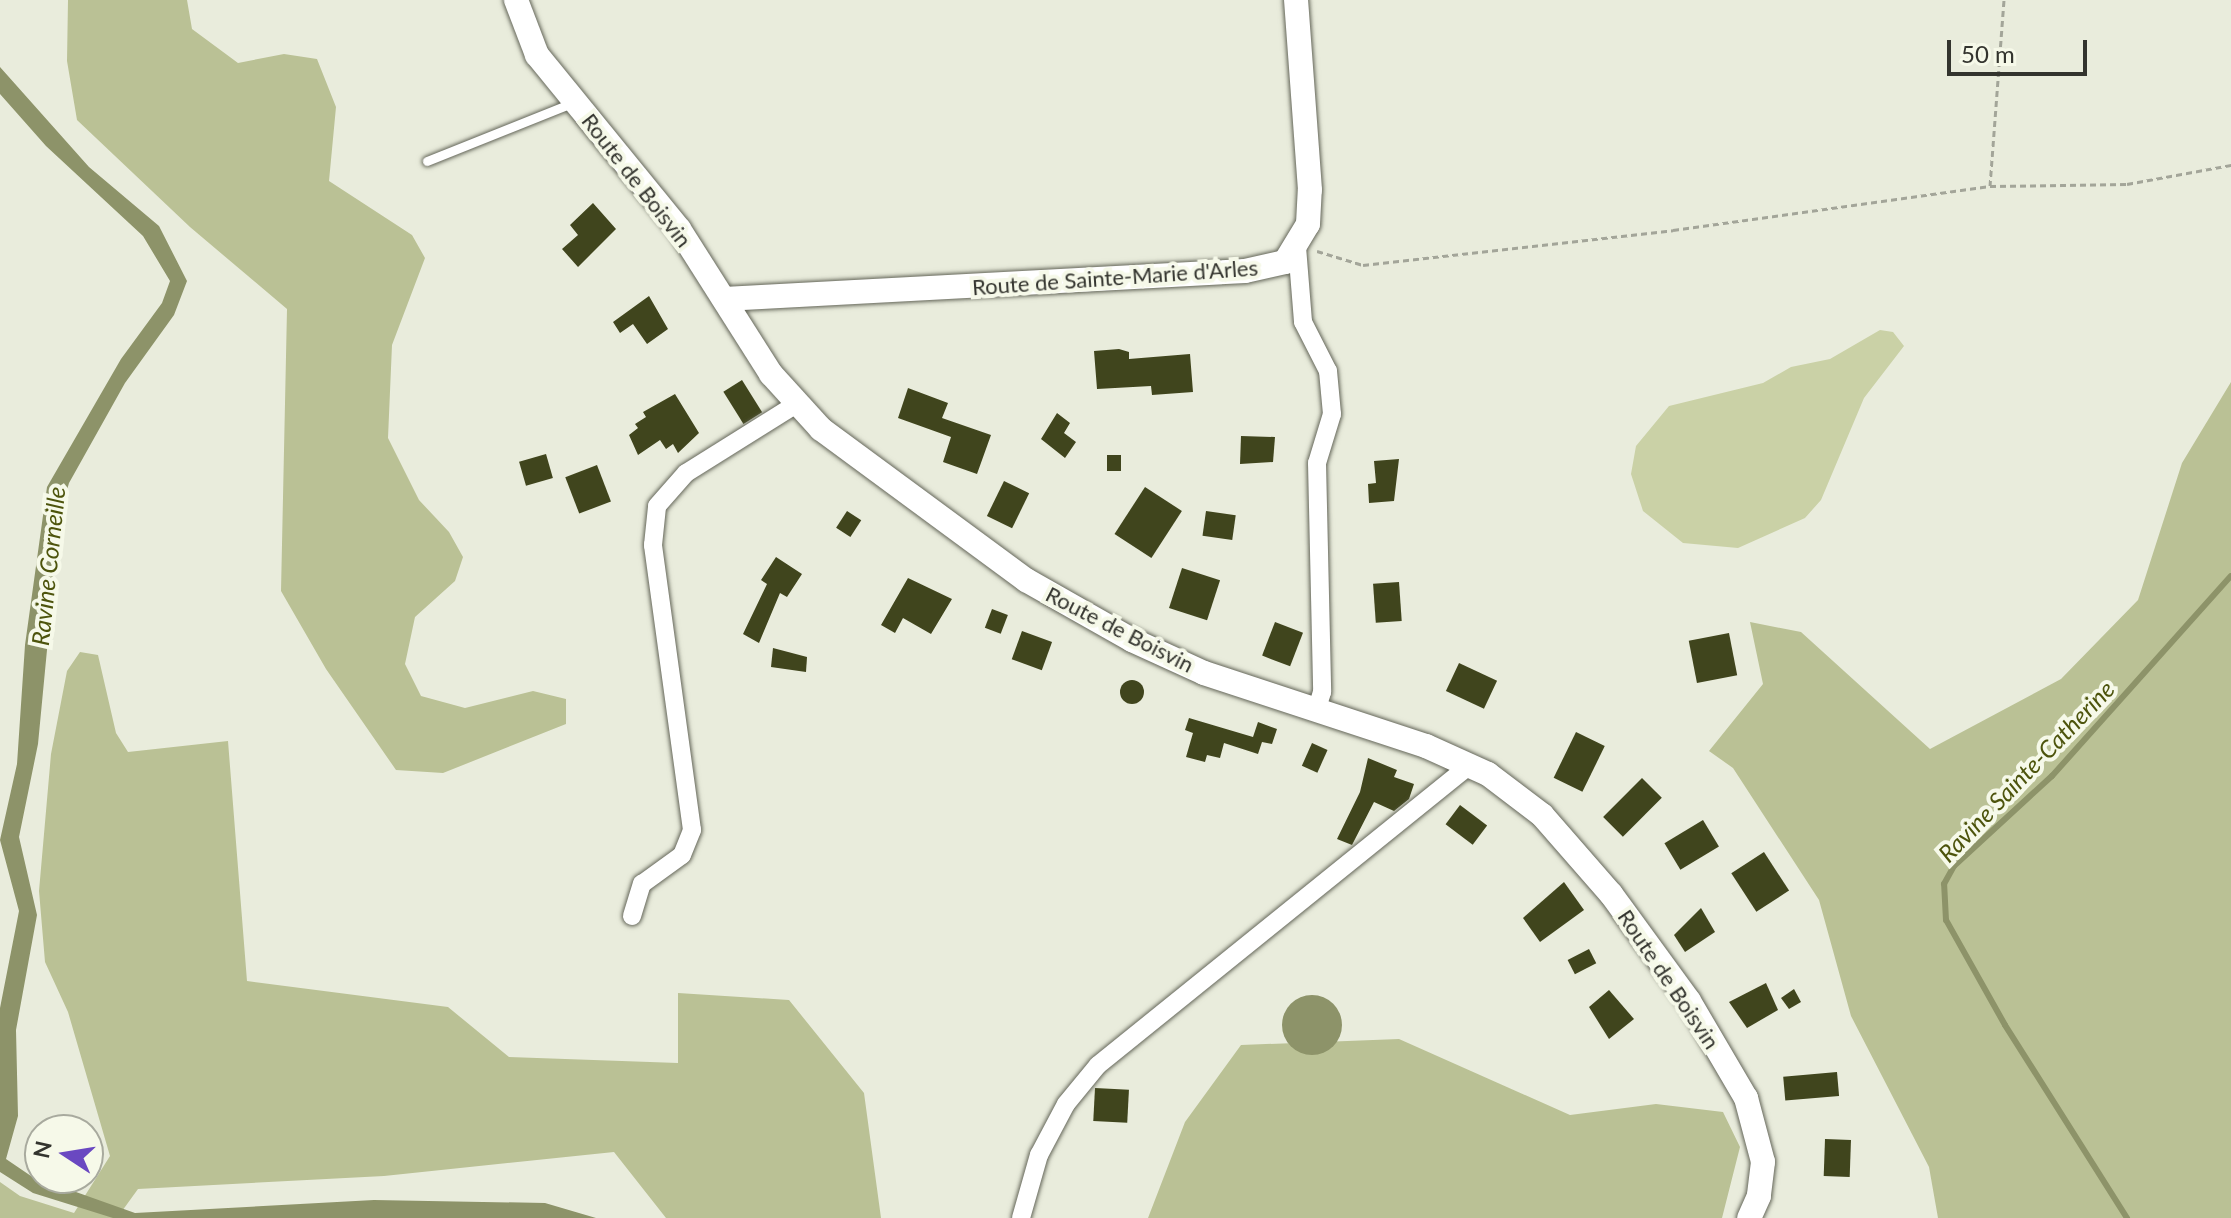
<!DOCTYPE html>
<style>
body{margin:0}
#map{position:relative;width:2231px;height:1218px;overflow:hidden;background:#e9ecdc;font-family:Lato,sans-serif}
div>[style]{position:absolute}
[style*='--x']{left:calc(var(--x)*1px);top:calc(var(--y)*1px);width:calc(var(--w)*1px);rotate:calc(var(--a)*1deg)}
.green>*{inset:0;background:#cad1a6}
.forest>*{inset:0;background:#bac195}
.water>*{inset:0;background:#8d9369}
.round{border-radius:50%}
.stream>*{height:6px;margin:-3px;padding:0 3px;transform-origin:3px;border-radius:3px;background:#8d9369}
.building>*{inset:0;background:#40451d;transform-origin:0 0}
.path>*{height:3px;margin-top:-1.5px;transform-origin:0;background:repeating-linear-gradient(90deg,#a3a599 0 6px,transparent 0 10px)}
.roads{filter:drop-shadow(0 0 2px #646659) drop-shadow(0 0 2px #646659)}
.service>*{height:9px;margin:-4.5px;padding:0 4.5px;transform-origin:4.5px;border-radius:4.5px;background:#fff}
.minor>*{height:18px;margin:-9px;padding:0 9px;transform-origin:9px;border-radius:9px;background:#fff}
.secondary>*{height:24px;margin:-12px;padding:0 12px;transform-origin:12px;border-radius:12px;background:#fff}
span{translate:-50% -50%;white-space:nowrap;text-align:center;line-height:1.15;-webkit-text-stroke:8px #f6f9e9;paint-order:stroke}
.street-label{font-size:22px;color:#33342e}
.water-label{font-size:24px;color:#4d540c;font-style:italic}
.north{position:absolute;left:24px;top:1114px;width:80px;height:80px;box-sizing:border-box;background:#f6f9e9;border:2px solid #a8aa9e;border-radius:50%;rotate:282deg;font-size:22px;font-weight:700;line-height:32px;text-align:center;color:#33342e}
.north::after{content:'';display:block;margin:auto;width:28px;height:36px;background:#6a48c1;clip-path:polygon(50% 0,100% 100%,50% 72%,0 100%)}
.scale{position:absolute;left:1947px;top:40px;width:140px;height:36px;box-sizing:border-box;border:4px solid #33342e;border-top:0;padding-left:10px;font-size:24px;line-height:28px;white-space:nowrap;color:#33342e;-webkit-text-stroke:6px #f6f9e9;paint-order:stroke}
</style>
<div id="map">
<div class="green">
<i style="clip-path:polygon(1880px 330px,1893px 332px,1904px 346px,1864px 398px,1821px 500px,1805px 518px,1738px 548px,1683px 543px,1643px 511px,1631px 474px,1636px 446px,1669px 406px,1763px 383px,1791px 367px,1830px 359px)"></i>
</div>
<div class="forest">
<i style="clip-path:polygon(68px 0,187px 0,192px 29px,238px 63px,284px 54px,317px 59px,336px 107px,329px 181px,412px 235px,425px 258px,392px 345px,388px 438px,419px 500px,449px 532px,463px 557px,455px 581px,415px 617px,405px 664px,421px 696px,465px 708px,533px 691px,566px 699px,566px 724px,443px 773px,396px 770px,326px 669px,281px 591px,287px 309px,190px 227px,77px 120px,67px 61px)"></i>
<i style="clip-path:polygon(2231px 382px,2231px 1218px,1938px 1218px,1929px 1167px,1851px 1016px,1819px 900px,1733px 768px,1709px 751px,1763px 684px,1750px 622px,1801px 632px,1930px 749px,2061px 679px,2138px 600px,2182px 463px)"></i>
<i style="clip-path:polygon(80px 652px,98px 655px,116px 733px,128px 752px,228px 741px,247px 981px,448px 1007px,509px 1057px,678px 1063px,678px 993px,789px 1000px,864px 1093px,881px 1218px,666px 1218px,614px 1152px,384px 1176px,138px 1189px,117px 1218px,0 1218px,0 1182px,20px 1196px,74px 1213px,110px 1156px,68px 1012px,45px 962px,39px 891px,51px 754px,67px 671px)"></i>
<i style="clip-path:polygon(1399px 1039px,1570px 1115px,1656px 1104px,1723px 1112px,1740px 1147px,1722px 1218px,1148px 1218px,1185px 1122px,1241px 1045px)"></i>
</div>
<div class="water">
<i style="clip-path:polygon(0 67px,89px 167px,159px 226px,187px 281px,174px 315px,125px 383px,69px 483px,60px 514px,38px 744px,19px 837px,37px 915px,16px 1030px,18px 1116px,6px 1159px,31px 1176px,135px 1213px,374px 1200px,545px 1203px,596px 1218px,113px 1218px,33px 1193px,0 1172px,0 1008px,19px 911px,0 840px,17px 764px,25px 645px,47px 487px,121px 359px,162px 303px,170px 281px,143px 236px,46px 146px,0 94px)"></i>
<i class="round" style="left:1282px;top:995px;width:60px;height:60px"></i>
</div>
<div class="stream">
<i style="--x:2127;--y:1218;--w:228;--a:-122.3"></i>
<i style="--x:2005;--y:1025;--w:120;--a:-119.3"></i>
<i style="--x:1946;--y:920;--w:36;--a:-93"></i>
<i style="--x:1944;--y:884;--w:21;--a:-61"></i>
<i style="--x:1954;--y:866;--w:133;--a:-42.6"></i>
<i style="--x:2052;--y:776;--w:268;--a:-48.2"></i>
</div>
<div class="building">
<i style="clip-path:polygon(593px 203px,616px 229px,578px 267px,562px 249px,578px 235px,570px 225px)"></i>
<i style="clip-path:polygon(649px 296px,668px 329px,647px 344px,633px 324px,620px 333px,613px 322px)"></i>
<i style="clip-path:polygon(1119px 349px,1129px 352px,1129px 359px,1190px 354px,1193px 392px,1152px 395px,1151px 386px,1097px 389px,1094px 351px)"></i>
<i style="left:742px;top:380px;width:38px;height:22px;rotate:58deg"></i>
<i style="clip-path:polygon(908px 388px,948px 403px,942px 418px,991px 435px,977px 474px,943px 462px,951px 437px,898px 418px)"></i>
<i style="clip-path:polygon(675px 394px,699px 433px,678px 453px,673px 444px,666px 449px,660px 440px,638px 455px,629px 435px,638px 428px,635px 424px,646px 417px,643px 412px)"></i>
<i style="clip-path:polygon(1057px 413px,1070px 423px,1064px 433px,1076px 442px,1065px 458px,1041px 439px)"></i>
<i style="clip-path:polygon(1241px 436px,1275px 437px,1273px 462px,1240px 464px)"></i>
<i style="left:546px;top:454px;width:25px;height:28px;rotate:74deg"></i>
<i style="left:1107px;top:455px;width:14px;height:16px"></i>
<i style="clip-path:polygon(1399px 459px,1394px 501px,1369px 503px,1368px 484px,1376px 483px,1374px 461px)"></i>
<i style="left:597px;top:465px;width:39px;height:34px;rotate:69deg"></i>
<i style="left:1004px;top:481px;width:28px;height:39px;rotate:26deg"></i>
<i style="left:1145px;top:487px;width:44px;height:56px;rotate:33deg"></i>
<i style="left:847px;top:511px;width:17px;height:20px;rotate:33deg"></i>
<i style="left:1206px;top:511px;width:30px;height:25px;rotate:8deg"></i>
<i style="clip-path:polygon(776px 557px,802px 574px,787px 597px,780px 593px,759px 643px,743px 634px,767px 584px,761px 580px)"></i>
<i style="left:1182px;top:568px;width:40px;height:42px;rotate:18deg"></i>
<i style="clip-path:polygon(908px 578px,952px 599px,931px 634px,903px 618px,895px 633px,881px 625px)"></i>
<i style="left:1399px;top:582px;width:39px;height:26px;rotate:86deg"></i>
<i style="left:992px;top:609px;width:17px;height:20px;rotate:21deg"></i>
<i style="left:1275px;top:622px;width:30px;height:36px;rotate:21deg"></i>
<i style="left:1022px;top:631px;width:32px;height:30px;rotate:20deg"></i>
<i style="left:1729px;top:633px;width:43px;height:41px;rotate:79deg"></i>
<i style="clip-path:polygon(773px 648px,807px 657px,806px 672px,771px 667px)"></i>
<i style="left:1459px;top:663px;width:42px;height:31px;rotate:25deg"></i>
<i class="round" style="left:1120px;top:680px;width:24px;height:24px"></i>
<i style="clip-path:polygon(1189px 718px,1253px 737px,1258px 722px,1277px 729px,1272px 744px,1262px 742px,1258px 754px,1224px 743px,1220px 758px,1207px 755px,1205px 762px,1186px 757px,1193px 733px,1185px 730px)"></i>
<i style="left:1576px;top:732px;width:32px;height:51px;rotate:26deg"></i>
<i style="left:1312px;top:743px;width:17px;height:25px;rotate:24deg"></i>
<i style="clip-path:polygon(1368px 758px,1397px 770px,1394px 777px,1414px 784px,1409px 799px,1394px 811px,1374px 802px,1352px 845px,1337px 839px,1360px 792px)"></i>
<i style="left:1642px;top:778px;width:28px;height:55px;rotate:45deg"></i>
<i style="left:1460px;top:805px;width:34px;height:24px;rotate:37deg"></i>
<i style="left:1703px;top:820px;width:31px;height:45px;rotate:59deg"></i>
<i style="left:1764px;top:852px;width:46px;height:39px;rotate:57deg"></i>
<i style="clip-path:polygon(1564px 882px,1584px 910px,1540px 942px,1523px 918px)"></i>
<i style="clip-path:polygon(1701px 908px,1715px 932px,1685px 952px,1674px 935px)"></i>
<i style="left:1589px;top:949px;width:16px;height:24px;rotate:63deg"></i>
<i style="clip-path:polygon(1766px 983px,1778px 1010px,1747px 1028px,1729px 1002px)"></i>
<i style="clip-path:polygon(1794px 989px,1801px 1002px,1789px 1009px,1781px 998px)"></i>
<i style="clip-path:polygon(1609px 990px,1634px 1019px,1609px 1039px,1589px 1007px)"></i>
<i style="left:1837px;top:1072px;width:24px;height:54px;rotate:85deg"></i>
<i style="left:1095px;top:1088px;width:34px;height:33px;rotate:3deg"></i>
<i style="left:1825px;top:1139px;width:26px;height:37px;rotate:2deg"></i>
</div>
<div class="path">
<i style="--x:1990;--y:186;--w:187;--a:-85.7"></i>
<i style="--x:1317;--y:251;--w:48;--a:16.9"></i>
<i style="--x:1363;--y:265;--w:312;--a:-6.4"></i>
<i style="--x:1673;--y:230;--w:320;--a:-7.9"></i>
<i style="--x:1990;--y:186;--w:137;--a:-0.8"></i>
<i style="--x:2127;--y:184;--w:106;--a:-10.4"></i>
</div>
<div class="roads">
<div class="service">
<i style="--x:427;--y:161;--w:156;--a:-21.8"></i>
</div>
<div class="minor">
<i style="--x:1297;--y:247;--w:75;--a:85.4"></i>
<i style="--x:1303;--y:322;--w:55;--a:63"></i>
<i style="--x:1328;--y:371;--w:43;--a:84.7"></i>
<i style="--x:1332;--y:414;--w:51;--a:107"></i>
<i style="--x:1317;--y:463;--w:229;--a:88.7"></i>
<i style="--x:1322;--y:692;--w:17;--a:107"></i>
<i style="--x:632;--y:916;--w:34;--a:-73"></i>
<i style="--x:642;--y:884;--w:49;--a:-35.9"></i>
<i style="--x:682;--y:855;--w:27;--a:-68"></i>
<i style="--x:692;--y:830;--w:288;--a:-97.8"></i>
<i style="--x:653;--y:545;--w:39;--a:-84"></i>
<i style="--x:657;--y:506;--w:44;--a:-48.7"></i>
<i style="--x:686;--y:473;--w:128;--a:-32"></i>
<i style="--x:1021;--y:1218;--w:66;--a:-74.1"></i>
<i style="--x:1039;--y:1155;--w:58;--a:-62.1"></i>
<i style="--x:1066;--y:1104;--w:50;--a:-50.6"></i>
<i style="--x:1098;--y:1065;--w:476;--a:-38.9"></i>
</div>
<div class="secondary">
<i style="--x:516;--y:0;--w:59;--a:69.1"></i>
<i style="--x:537;--y:55;--w:225;--a:50.8"></i>
<i style="--x:679;--y:229;--w:172;--a:57.6"></i>
<i style="--x:771;--y:374;--w:74;--a:47.7"></i>
<i style="--x:821;--y:429;--w:255;--a:36.4"></i>
<i style="--x:1026;--y:580;--w:122;--a:29.5"></i>
<i style="--x:1132;--y:640;--w:79;--a:24.6"></i>
<i style="--x:1204;--y:673;--w:234;--a:18.2"></i>
<i style="--x:1426;--y:746;--w:68;--a:24.3"></i>
<i style="--x:1488;--y:774;--w:68;--a:37.2"></i>
<i style="--x:1542;--y:815;--w:105;--a:48.9"></i>
<i style="--x:1611;--y:894;--w:132;--a:53.9"></i>
<i style="--x:1689;--y:1001;--w:113;--a:59.6"></i>
<i style="--x:1746;--y:1098;--w:66;--a:75.1"></i>
<i style="--x:1763;--y:1162;--w:34;--a:97"></i>
<i style="--x:1759;--y:1196;--w:24;--a:114"></i>
<i style="--x:724;--y:299;--w:522;--a:-3.08"></i>
<i style="--x:1245;--y:271;--w:41;--a:-12.7"></i>
<i style="--x:1285;--y:262;--w:44;--a:-58.8"></i>
<i style="--x:1308;--y:224;--w:34;--a:-87"></i>
<i style="--x:1310;--y:190;--w:191;--a:-94.2"></i>
</div>
</div>
<div class="street-label">
<span style="left:637px;top:180px;rotate:52deg">Route de Boisvin</span>
<span style="left:1115px;top:277px;rotate:-4deg">Route de Sainte-Marie d'Arles</span>
<span style="left:1120px;top:629px;rotate:27deg">Route de Boisvin</span>
<span style="left:1669px;top:979px;rotate:56deg">Route de Boisvin</span>
</div>
<div class="water-label">
<span style="left:48px;top:566px;rotate:-84deg">Ravine Corneille</span>
<span style="left:2026px;top:771px;rotate:-46deg">Ravine Sainte-Catherine</span>
</div>
<div class="north">N</div>
<div class="scale">50 m</div>
</div>
